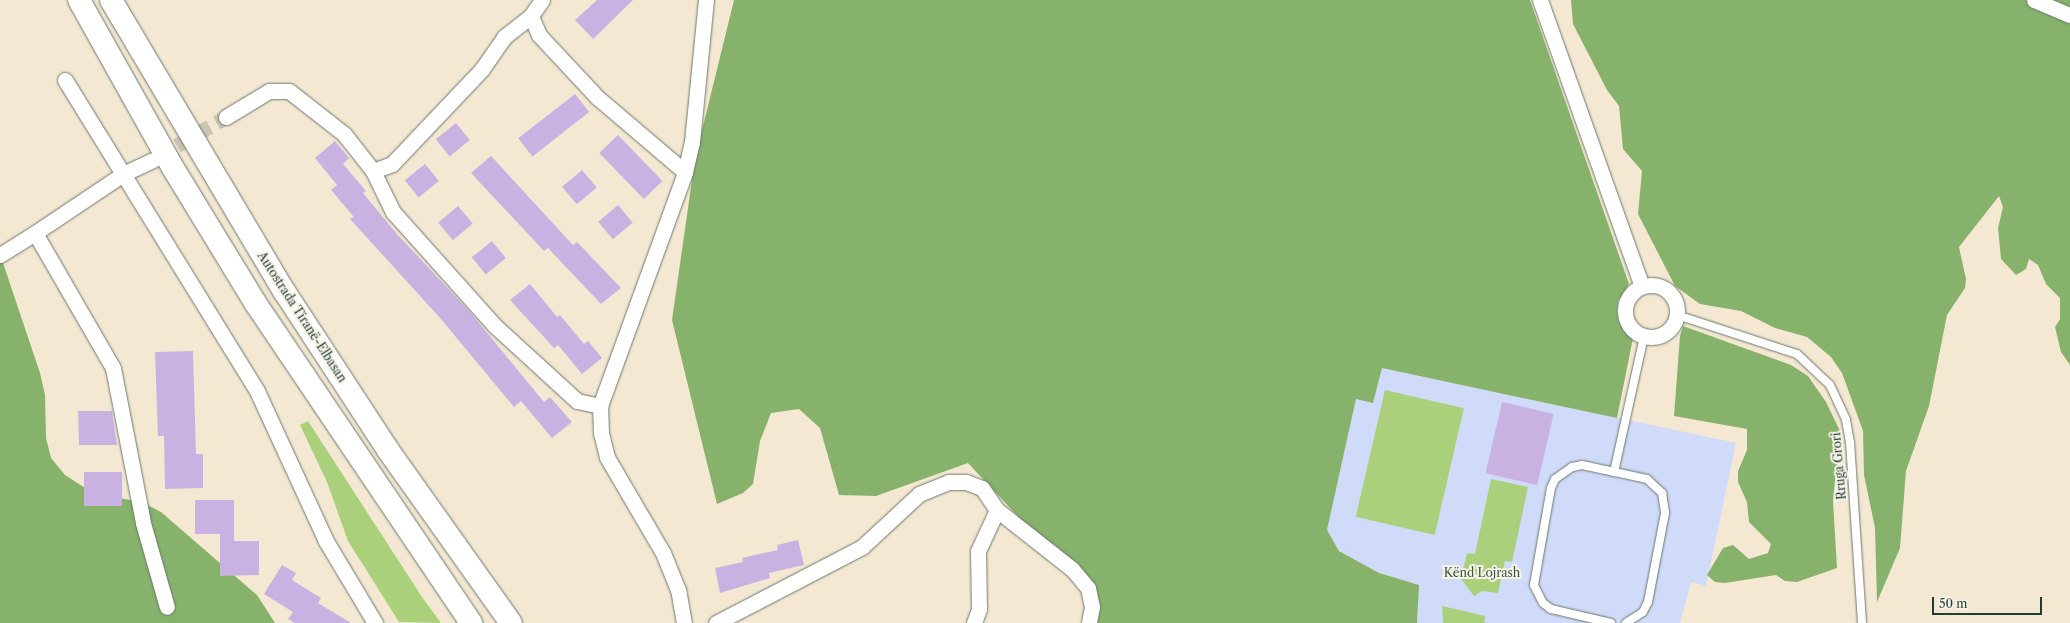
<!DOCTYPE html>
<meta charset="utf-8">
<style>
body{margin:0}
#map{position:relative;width:2070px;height:623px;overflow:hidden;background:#f5e8d3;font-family:"Libre Caslon Text",serif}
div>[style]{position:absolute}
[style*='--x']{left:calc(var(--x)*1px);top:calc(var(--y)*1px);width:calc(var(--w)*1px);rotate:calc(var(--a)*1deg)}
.built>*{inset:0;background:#d0daf9}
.green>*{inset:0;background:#aad07b;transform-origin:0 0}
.forest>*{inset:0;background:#87b26b}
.building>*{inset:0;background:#c9b2e1;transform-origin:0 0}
.minor-tunnel>*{height:15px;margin-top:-7.5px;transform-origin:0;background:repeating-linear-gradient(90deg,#cac6b3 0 15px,transparent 0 23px)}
.roads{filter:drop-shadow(0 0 1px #6a796c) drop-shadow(0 0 1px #6a796c)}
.service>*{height:8px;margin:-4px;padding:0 4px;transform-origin:4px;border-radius:4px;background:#fff}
.minor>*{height:15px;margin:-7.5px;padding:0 7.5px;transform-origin:7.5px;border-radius:7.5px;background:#fff}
.minor>.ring{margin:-7.5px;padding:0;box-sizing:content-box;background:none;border:15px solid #fff;border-radius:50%}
.motorway>*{height:22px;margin:-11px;padding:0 11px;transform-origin:11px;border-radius:11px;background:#fff}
span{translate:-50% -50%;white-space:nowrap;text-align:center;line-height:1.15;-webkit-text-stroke:4px #f7f3e8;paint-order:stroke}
.street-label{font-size:12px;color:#1f3d34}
.park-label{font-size:12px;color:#3b5a42}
.scale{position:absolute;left:1932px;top:597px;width:110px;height:18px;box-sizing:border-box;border:2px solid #1f3d34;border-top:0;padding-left:5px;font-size:12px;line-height:14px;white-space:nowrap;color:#1f3d34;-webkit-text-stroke:3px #f7f3e8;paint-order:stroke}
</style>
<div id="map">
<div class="built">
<i style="clip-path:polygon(1382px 368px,1736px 443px,1706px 586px,1691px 582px,1680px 623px,1417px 623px,1419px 585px,1379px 573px,1339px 551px,1327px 530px,1356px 399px,1373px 402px)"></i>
</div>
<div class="green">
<i style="left:1385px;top:390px;width:81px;height:130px;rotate:13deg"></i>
<i style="clip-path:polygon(308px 421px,422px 597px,441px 623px,399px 622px,348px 541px,327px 482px,300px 425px)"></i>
<i style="clip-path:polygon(1491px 479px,1528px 487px,1512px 562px,1505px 561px,1498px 593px,1482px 591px,1474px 596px,1461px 579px,1467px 553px,1475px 554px)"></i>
<i style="clip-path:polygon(1442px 606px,1485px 616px,1484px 622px,1489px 623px,1443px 623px)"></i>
</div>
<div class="forest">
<i style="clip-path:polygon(734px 0,1530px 0,1629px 284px,1618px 301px,1617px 311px,1619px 322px,1633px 338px,1617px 418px,1382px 368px,1373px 403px,1356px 399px,1327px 530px,1339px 551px,1379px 573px,1419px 585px,1417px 623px,1087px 623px,1083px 586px,968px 463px,876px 496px,839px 495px,820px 428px,799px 409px,771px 413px,760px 441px,753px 484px,743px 493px,717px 504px,672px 320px,695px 159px)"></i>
<i style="clip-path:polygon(1571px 0,2070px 0,2070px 365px,2061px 352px,2055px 327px,2060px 319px,2060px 298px,2046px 284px,2038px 265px,2029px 259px,2026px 269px,2016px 275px,2001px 259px,1998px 228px,2003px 207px,1999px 196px,1959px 247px,1966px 279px,1965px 288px,1947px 315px,1929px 406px,1906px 471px,1900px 548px,1877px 602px,1875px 528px,1864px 475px,1863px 431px,1842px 373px,1831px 357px,1807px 337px,1775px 328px,1741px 311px,1700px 304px,1675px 286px,1638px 214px,1642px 171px,1623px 149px,1619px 106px,1607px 90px,1573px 24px)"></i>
<i style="clip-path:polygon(0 254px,40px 373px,45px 395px,46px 438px,51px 458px,65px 475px,82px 486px,101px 495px,142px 502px,161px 512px,257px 595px,275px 623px,0 623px)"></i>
<i style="clip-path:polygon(1683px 326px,1791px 365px,1808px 376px,1826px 402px,1840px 431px,1833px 501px,1837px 568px,1797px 582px,1785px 581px,1776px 575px,1725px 583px,1715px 582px,1707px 575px,1723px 548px,1733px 545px,1749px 559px,1768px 553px,1771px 544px,1749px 522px,1747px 502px,1738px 482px,1738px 471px,1747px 450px,1747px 429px,1674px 416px,1680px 336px)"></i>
</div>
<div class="building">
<i style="clip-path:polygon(597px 0,633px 0,593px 39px,575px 20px)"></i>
<i style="left:575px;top:94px;width:23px;height:72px;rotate:52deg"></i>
<i style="left:456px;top:123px;width:22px;height:26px;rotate:51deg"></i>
<i style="left:618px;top:135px;width:64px;height:26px;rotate:46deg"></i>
<i style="clip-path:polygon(335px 141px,349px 158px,343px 164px,366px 191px,363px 193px,396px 233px,470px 312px,544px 402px,550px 397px,572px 422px,552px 438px,521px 401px,514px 407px,441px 319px,350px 219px,354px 217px,331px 190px,337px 185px,315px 158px)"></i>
<i style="clip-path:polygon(491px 156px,573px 245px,577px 242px,621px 288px,601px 304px,548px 248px,544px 251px,471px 173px)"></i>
<i style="left:425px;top:164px;width:22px;height:26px;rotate:51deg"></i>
<i style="left:582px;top:170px;width:23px;height:26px;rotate:50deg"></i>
<i style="left:618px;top:205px;width:23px;height:26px;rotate:50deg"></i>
<i style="left:458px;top:206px;width:23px;height:26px;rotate:50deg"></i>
<i style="left:492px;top:241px;width:22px;height:26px;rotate:51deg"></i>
<i style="clip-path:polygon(530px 284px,557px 317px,560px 315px,584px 344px,588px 341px,602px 358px,582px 374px,558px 345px,554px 348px,510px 300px)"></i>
<i style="clip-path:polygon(193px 351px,196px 454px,203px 454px,203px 488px,165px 489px,164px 436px,158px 436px,155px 352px)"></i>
<i style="left:1502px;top:402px;width:53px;height:73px;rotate:13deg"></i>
<i style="clip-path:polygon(78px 411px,112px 411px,117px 445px,79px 445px)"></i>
<i style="left:84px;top:472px;width:38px;height:34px"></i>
<i style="clip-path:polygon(195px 500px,234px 500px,234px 541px,259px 541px,259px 575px,220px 576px,220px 534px,195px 534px)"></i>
<i style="clip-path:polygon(798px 540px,804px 565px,769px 573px,770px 578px,720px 593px,715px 568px,743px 562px,742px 558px,778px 550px,777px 545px)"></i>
<i style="clip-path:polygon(282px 565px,296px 573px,292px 580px,321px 598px,318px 603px,351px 623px,295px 623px,288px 619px,293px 612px,264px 594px)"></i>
</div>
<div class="minor-tunnel">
<i style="--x:157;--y:157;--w:80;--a:-30.1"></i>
</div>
<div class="roads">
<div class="service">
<i style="--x:1677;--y:315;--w:126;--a:18"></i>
<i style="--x:1797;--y:354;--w:45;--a:43.2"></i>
<i style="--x:1830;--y:385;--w:38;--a:65"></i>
<i style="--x:1846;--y:420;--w:22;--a:80"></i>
<i style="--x:1850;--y:442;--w:181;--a:86.2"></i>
<i style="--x:1614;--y:472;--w:138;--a:-77.5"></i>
<i style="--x:1611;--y:623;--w:62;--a:-166.9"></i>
<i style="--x:1551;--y:609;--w:10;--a:-143"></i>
<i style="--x:1543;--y:603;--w:20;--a:-117"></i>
<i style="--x:1534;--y:585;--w:98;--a:-80.1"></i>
<i style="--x:1551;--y:488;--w:10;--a:-66"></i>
<i style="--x:1555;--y:479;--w:21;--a:-35"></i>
<i style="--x:1572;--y:467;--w:10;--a:-11"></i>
<i style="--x:1582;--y:465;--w:66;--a:12.2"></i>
<i style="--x:1647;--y:479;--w:21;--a:43"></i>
<i style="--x:1662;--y:493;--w:20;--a:81"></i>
<i style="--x:1665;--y:513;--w:91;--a:100.8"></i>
<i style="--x:1648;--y:602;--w:11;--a:117"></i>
<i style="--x:1643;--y:612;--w:20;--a:147"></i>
</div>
<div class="minor">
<i style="--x:542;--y:0;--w:19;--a:125"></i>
<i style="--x:531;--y:16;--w:21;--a:67"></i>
<i style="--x:539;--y:35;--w:86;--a:46.9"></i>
<i style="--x:598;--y:98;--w:114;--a:40.4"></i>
<i style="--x:1540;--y:0;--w:304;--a:70.4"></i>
<i style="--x:2034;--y:0;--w:39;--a:23"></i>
<i style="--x:65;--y:80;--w:365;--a:58.3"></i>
<i style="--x:257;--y:391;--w:165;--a:65.3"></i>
<i style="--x:326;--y:541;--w:96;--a:59.1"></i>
<i style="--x:226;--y:117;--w:50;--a:-31.2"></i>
<i style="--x:269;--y:91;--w:20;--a:0"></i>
<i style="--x:289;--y:91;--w:70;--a:38"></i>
<i style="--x:344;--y:134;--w:47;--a:51.9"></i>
<i style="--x:373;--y:171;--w:46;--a:64"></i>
<i style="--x:393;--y:212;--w:153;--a:48.2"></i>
<i style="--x:495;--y:326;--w:111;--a:42.4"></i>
<i style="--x:577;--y:401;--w:24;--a:12"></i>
<i style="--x:373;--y:171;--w:20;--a:-20"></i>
<i style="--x:392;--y:164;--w:131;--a:-46.5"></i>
<i style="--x:482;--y:69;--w:39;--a:-55"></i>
<i style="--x:504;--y:37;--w:34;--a:-38"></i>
<i style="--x:35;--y:233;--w:106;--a:-33.8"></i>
<i style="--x:123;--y:174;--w:33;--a:-25"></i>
<i style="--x:0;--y:255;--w:41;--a:-32.2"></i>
<i style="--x:35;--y:233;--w:156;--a:60"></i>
<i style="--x:113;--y:368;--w:158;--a:79"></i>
<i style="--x:143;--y:523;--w:87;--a:74.1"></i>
<i class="ring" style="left:1625px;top:285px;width:37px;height:37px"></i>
<i style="--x:997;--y:510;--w:95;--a:38.2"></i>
<i style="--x:1072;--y:569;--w:25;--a:50"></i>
<i style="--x:1088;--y:588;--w:19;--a:78"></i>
<i style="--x:1092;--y:607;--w:16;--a:101"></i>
<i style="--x:684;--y:623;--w:34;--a:-100"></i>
<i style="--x:678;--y:590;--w:40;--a:-112"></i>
<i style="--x:663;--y:553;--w:111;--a:-120.3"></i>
<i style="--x:607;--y:457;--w:25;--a:-104"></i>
<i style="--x:601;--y:433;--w:27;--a:-92"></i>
<i style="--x:600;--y:406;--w:249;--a:-70"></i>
<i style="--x:685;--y:172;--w:31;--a:-77"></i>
<i style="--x:692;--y:142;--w:143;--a:-84.4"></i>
<i style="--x:716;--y:623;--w:165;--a:-27.5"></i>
<i style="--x:862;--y:547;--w:78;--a:-42.9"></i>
<i style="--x:919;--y:494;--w:31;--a:-22"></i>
<i style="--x:948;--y:482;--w:18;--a:0"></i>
<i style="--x:966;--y:482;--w:17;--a:21"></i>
<i style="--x:982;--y:488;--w:27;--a:56"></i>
<i style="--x:997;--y:510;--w:45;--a:114.9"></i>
<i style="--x:978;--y:551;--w:58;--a:89"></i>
<i style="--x:979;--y:609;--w:15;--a:110"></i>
</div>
<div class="motorway">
<i style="--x:79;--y:0;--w:193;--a:60.8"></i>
<i style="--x:173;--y:168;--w:159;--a:58.6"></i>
<i style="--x:256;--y:304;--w:385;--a:56"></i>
<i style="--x:111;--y:0;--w:339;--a:59.3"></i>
<i style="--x:284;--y:291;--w:190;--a:56.8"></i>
<i style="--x:388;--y:450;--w:212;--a:54.6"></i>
</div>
</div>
<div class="street-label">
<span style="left:302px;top:317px;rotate:57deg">Autostrada Tiranë-Elbasan</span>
<span style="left:1839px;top:466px;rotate:-95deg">Rruga Grori</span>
</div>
<div class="park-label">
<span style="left:1482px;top:573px">Kënd Lojrash</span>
</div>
<div class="scale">50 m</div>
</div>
